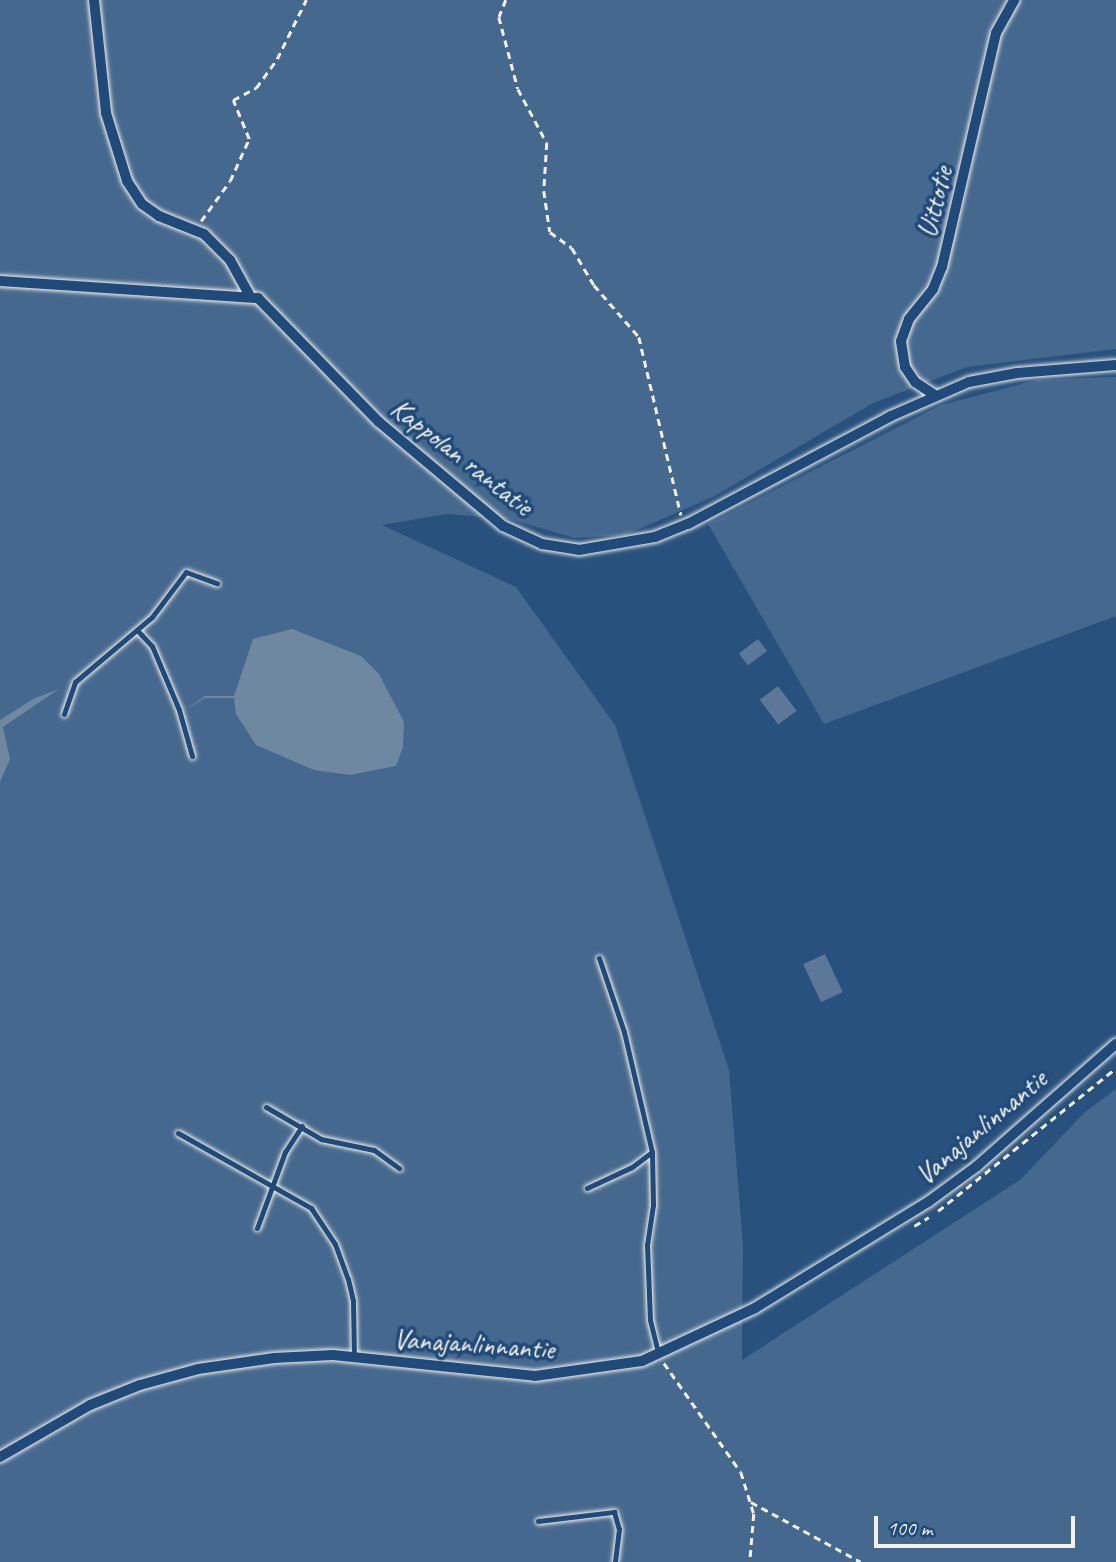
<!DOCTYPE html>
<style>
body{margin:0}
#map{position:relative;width:1116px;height:1562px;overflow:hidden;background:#28517e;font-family:Caveat,sans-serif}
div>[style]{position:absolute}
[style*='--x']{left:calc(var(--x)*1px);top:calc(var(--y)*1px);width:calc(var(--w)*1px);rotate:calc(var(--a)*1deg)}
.green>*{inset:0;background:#45688e}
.water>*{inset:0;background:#6e88a2}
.building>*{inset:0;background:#5b7899;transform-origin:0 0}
.path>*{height:2.5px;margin-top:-1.25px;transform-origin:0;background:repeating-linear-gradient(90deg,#f4f1e8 0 7px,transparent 0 12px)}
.roads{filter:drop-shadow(0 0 2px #f4f1e8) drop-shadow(0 0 2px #f4f1e8)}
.service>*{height:5px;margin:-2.5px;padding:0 2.5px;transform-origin:2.5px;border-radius:2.5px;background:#1f4a7a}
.minor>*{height:10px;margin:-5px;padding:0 5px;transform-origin:5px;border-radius:5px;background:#1f4a7a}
span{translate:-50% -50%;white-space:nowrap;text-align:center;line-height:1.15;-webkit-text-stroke:7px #1f4a7a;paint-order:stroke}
.street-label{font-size:28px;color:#f4f1e8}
.scale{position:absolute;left:874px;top:1516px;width:201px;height:32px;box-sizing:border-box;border:4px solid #f4f1e8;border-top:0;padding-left:9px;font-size:21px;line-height:24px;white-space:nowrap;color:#f4f1e8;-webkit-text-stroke:5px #1f4a7a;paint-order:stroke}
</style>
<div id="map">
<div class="green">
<i style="clip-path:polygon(0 0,1116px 0,1116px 349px,967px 367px,873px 403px,713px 497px,625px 535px,575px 538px,509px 519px,447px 514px,382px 525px,516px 587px,615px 725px,729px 1070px,743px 1245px,742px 1360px,1020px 1180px,1085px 1112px,1116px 1089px,1116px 1562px,0 1562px)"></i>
<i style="clip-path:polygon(1116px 377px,1116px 616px,824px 724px,708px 524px,941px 405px,1037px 380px)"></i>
</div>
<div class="water">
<i style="clip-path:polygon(292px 629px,361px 656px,379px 674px,404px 722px,403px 747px,396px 766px,350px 775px,314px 770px,256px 745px,236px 714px,234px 698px,205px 698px,184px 711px,205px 696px,234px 696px,253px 639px)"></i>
<i style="clip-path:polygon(59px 689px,3px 727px,10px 759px,0 782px,0 720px,35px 698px)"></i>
</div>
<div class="building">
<i style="left:758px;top:639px;width:15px;height:24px;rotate:53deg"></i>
<i style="left:778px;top:686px;width:31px;height:23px;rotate:53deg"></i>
<i style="left:825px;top:954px;width:42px;height:24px;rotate:65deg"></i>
</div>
<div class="path">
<i style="--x:506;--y:0;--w:18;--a:112"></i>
<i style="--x:499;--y:17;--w:74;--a:75.2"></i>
<i style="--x:518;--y:89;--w:61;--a:61.8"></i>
<i style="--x:547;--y:143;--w:48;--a:93.6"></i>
<i style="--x:544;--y:191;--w:41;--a:81.7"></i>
<i style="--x:550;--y:232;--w:27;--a:36"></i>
<i style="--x:572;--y:248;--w:43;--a:59.3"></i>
<i style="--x:594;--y:285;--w:69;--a:49.1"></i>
<i style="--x:639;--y:337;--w:183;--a:76.7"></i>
<i style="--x:201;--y:221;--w:49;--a:-54.1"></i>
<i style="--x:230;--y:181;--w:46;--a:-65.7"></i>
<i style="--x:249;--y:139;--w:42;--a:-112.3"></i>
<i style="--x:233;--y:100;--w:26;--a:-28"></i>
<i style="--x:256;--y:88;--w:36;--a:-54"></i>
<i style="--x:277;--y:59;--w:66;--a:-63.8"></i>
<i style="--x:938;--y:1211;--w:228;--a:-38.8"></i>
<i style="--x:914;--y:1226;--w:17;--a:-31"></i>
<i style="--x:664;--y:1363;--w:133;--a:54.8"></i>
<i style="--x:741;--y:1472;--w:44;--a:72.8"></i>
<i style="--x:754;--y:1514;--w:48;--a:94.8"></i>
<i style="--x:751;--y:1502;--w:125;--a:28.6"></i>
</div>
<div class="roads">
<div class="service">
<i style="--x:137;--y:630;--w:22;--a:47"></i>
<i style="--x:152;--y:646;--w:69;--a:67.1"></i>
<i style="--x:179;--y:710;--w:48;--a:74.2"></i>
<i style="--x:64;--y:714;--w:34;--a:-71"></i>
<i style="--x:75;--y:682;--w:101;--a:-40.2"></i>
<i style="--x:152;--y:617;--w:56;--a:-52.9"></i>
<i style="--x:186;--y:572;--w:33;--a:20"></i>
<i style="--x:599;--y:958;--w:78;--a:71.3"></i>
<i style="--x:624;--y:1032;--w:123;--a:76.9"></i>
<i style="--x:266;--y:1107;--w:64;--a:30.2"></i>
<i style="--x:321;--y:1139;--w:54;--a:11.7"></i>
<i style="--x:374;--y:1150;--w:31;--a:36"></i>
<i style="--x:178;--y:1133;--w:153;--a:29.4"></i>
<i style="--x:311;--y:1208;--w:43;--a:56.3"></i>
<i style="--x:335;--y:1244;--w:37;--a:70"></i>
<i style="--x:348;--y:1279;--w:23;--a:77"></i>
<i style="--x:353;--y:1301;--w:56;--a:89"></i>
<i style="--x:587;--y:1188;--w:50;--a:-25"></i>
<i style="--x:632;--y:1167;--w:25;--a:-37"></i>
<i style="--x:652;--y:1152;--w:53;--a:88.9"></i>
<i style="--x:653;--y:1205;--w:40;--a:98.5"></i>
<i style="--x:647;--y:1245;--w:75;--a:87.7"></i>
<i style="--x:650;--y:1320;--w:34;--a:76"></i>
<i style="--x:257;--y:1228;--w:81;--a:-69.8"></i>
<i style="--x:285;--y:1152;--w:31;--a:-57"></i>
<i style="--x:538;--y:1521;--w:77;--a:-6.8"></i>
<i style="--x:614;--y:1512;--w:18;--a:74"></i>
<i style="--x:619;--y:1529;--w:33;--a:97"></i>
</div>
<div class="minor">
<i style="--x:94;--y:0;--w:114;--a:83.9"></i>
<i style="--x:106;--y:113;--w:71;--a:72.8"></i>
<i style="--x:127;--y:181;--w:27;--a:57"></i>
<i style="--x:142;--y:204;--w:21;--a:35"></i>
<i style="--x:159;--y:216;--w:48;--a:21.8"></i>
<i style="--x:204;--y:234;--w:37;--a:45"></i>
<i style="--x:230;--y:260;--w:39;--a:61"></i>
<i style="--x:0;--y:281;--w:259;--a:3.8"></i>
<i style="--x:258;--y:298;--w:173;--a:45.7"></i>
<i style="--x:379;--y:422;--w:162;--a:40"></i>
<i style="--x:503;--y:526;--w:43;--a:24.8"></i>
<i style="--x:542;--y:544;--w:37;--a:9"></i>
<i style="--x:579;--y:550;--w:77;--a:-9.7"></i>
<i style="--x:655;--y:537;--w:35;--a:-22"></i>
<i style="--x:688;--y:524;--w:230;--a:-28"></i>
<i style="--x:891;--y:416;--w:85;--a:-23.6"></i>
<i style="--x:969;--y:382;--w:49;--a:-10.6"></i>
<i style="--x:1017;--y:373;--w:99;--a:-4.6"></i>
<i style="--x:936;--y:396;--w:25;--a:-146"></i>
<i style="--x:915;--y:382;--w:18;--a:-124"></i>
<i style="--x:905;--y:367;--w:26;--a:-99"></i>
<i style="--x:901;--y:341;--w:23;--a:-70"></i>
<i style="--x:909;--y:319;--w:38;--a:-51"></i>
<i style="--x:933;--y:289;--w:24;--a:-68"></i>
<i style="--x:942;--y:267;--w:240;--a:-77"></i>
<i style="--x:996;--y:33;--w:38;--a:-61"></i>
<i style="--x:0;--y:1457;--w:104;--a:-30"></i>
<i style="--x:90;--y:1405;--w:54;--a:-21.8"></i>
<i style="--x:140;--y:1385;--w:60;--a:-15.4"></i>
<i style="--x:198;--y:1369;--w:77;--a:-8.2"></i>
<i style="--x:274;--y:1358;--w:59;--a:-2.9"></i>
<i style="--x:333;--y:1355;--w:203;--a:5.9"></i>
<i style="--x:535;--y:1376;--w:108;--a:-8"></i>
<i style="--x:642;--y:1361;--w:125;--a:-25.1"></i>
<i style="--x:755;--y:1308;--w:203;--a:-31.5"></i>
<i style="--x:928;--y:1202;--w:61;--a:-36.3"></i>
<i style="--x:977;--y:1166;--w:185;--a:-41.3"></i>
</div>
</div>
<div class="street-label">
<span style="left:935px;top:202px;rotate:-76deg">Uittotie</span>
<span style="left:462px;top:457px;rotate:38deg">Kappolan rantatie</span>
<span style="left:981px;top:1127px;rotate:-40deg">Vanajanlinnantie</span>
<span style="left:474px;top:1344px;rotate:4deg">Vanajanlinnantie</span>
</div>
<div class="scale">100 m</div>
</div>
